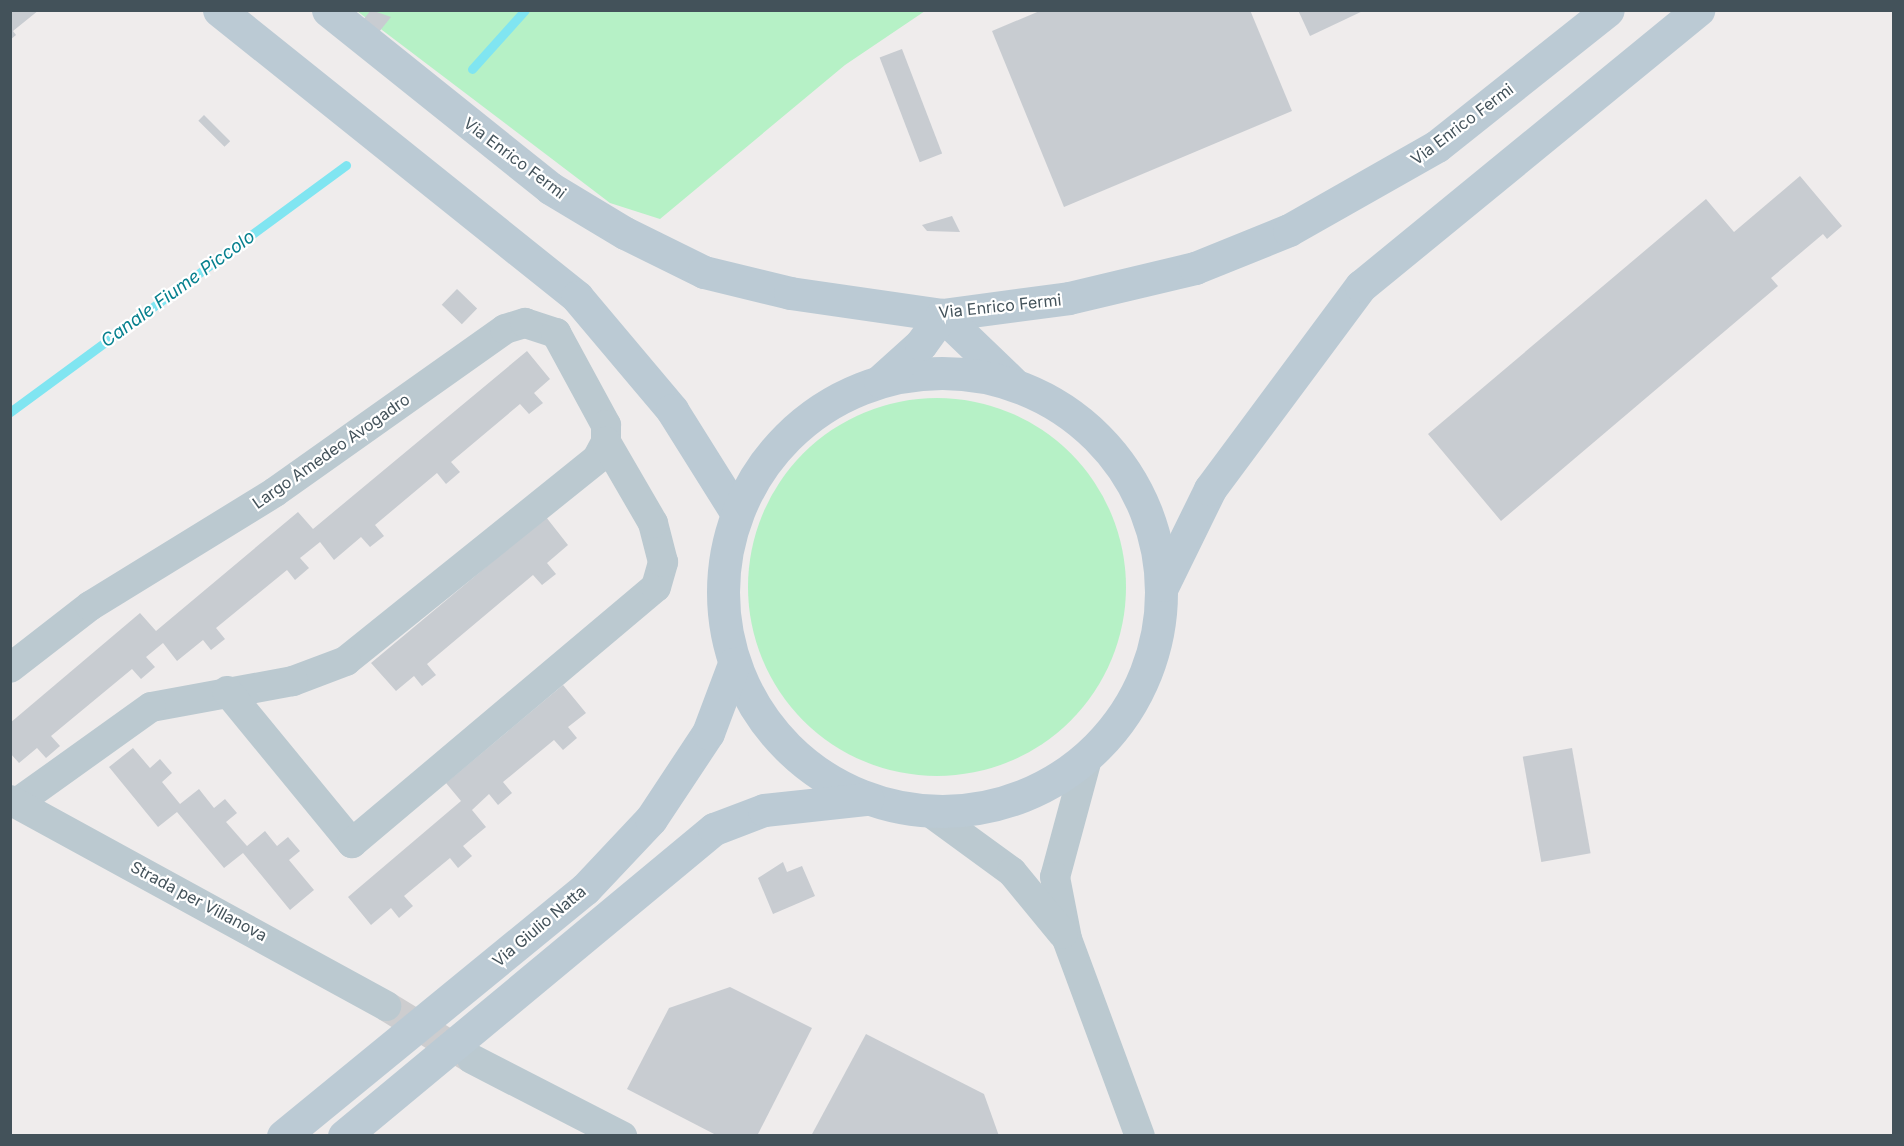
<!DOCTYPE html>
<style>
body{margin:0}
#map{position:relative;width:1904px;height:1146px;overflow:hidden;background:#efecec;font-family:Inter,sans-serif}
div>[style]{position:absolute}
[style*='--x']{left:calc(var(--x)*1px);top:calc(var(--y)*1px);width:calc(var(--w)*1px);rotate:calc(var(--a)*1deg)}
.green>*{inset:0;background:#b6f1c6}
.round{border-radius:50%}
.stream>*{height:9px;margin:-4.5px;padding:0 4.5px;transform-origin:4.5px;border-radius:4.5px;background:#80e5f1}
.building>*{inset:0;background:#c8ccd1;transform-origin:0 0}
.street-tunnel>*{height:30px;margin-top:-15px;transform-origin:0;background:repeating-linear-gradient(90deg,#cdcdcf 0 30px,transparent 0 45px)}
.street>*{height:30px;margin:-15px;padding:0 15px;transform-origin:15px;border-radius:15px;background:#bbc9d0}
.secondary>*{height:33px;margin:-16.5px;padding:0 16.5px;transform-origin:16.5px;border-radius:16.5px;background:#bbcad4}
.secondary>.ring{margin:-16.5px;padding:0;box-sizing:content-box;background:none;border:33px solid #bbcad4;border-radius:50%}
span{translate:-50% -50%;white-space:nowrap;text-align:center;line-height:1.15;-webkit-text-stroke:4.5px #fff;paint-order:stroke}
.street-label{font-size:16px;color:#43525a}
.water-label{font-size:18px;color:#06808e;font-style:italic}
.frame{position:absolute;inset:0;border:12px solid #43525a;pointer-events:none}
</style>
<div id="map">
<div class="green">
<i style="clip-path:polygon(357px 11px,925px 11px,845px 65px,660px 219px,610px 203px)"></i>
<i class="round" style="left:748px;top:398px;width:378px;height:378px"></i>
</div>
<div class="stream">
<i style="--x:472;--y:69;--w:79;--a:-48.1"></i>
<i style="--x:10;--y:412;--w:417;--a:-36.3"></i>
</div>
<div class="building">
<i style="clip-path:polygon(10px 10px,39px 10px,13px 31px,16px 35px,10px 40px)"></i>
<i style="clip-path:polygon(371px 10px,391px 17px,379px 32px,363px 20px)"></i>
<i style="clip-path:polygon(1042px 10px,1250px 10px,1292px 111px,1064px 207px,992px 31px)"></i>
<i style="clip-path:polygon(1298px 10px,1365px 10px,1310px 36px)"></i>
<i style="left:902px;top:49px;width:112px;height:24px;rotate:69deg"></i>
<i style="left:204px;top:115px;width:37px;height:8px;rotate:45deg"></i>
<i style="clip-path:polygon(1800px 176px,1842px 226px,1827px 239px,1823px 234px,1771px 278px,1778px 286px,1501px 521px,1428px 434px,1706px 199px,1734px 232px)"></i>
<i style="clip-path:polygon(952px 216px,960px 232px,927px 231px,922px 225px)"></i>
<i style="left:457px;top:289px;width:28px;height:22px;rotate:44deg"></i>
<i style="clip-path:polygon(527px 351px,550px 379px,534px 393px,543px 403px,529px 414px,520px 404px,451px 462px,460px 472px,446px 484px,437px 473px,375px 525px,384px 536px,370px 547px,361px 537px,334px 560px,320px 542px,300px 558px,309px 568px,295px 580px,287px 570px,216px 628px,225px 639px,211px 650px,203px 640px,177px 661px,163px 643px,146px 657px,155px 667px,141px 679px,132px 669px,51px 736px,60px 746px,46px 758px,37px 748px,19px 763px,10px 753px,10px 723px,140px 613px,156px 631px,298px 512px,313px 529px)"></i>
<i style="clip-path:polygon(546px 517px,568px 545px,547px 563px,556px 574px,542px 585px,533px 575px,427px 664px,436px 675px,422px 686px,414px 676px,396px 691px,371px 663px)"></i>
<i style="clip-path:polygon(563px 685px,586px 713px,568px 727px,577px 738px,563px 750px,554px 740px,503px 782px,512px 793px,498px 805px,489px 794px,472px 810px,486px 827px,463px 846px,472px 856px,458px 868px,450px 858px,404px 896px,413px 906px,399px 918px,391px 908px,371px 925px,348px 897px,461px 801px,446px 783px)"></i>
<i style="clip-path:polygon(133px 748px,150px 768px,160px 759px,172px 773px,162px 782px,180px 804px,199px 789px,214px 808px,225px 799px,237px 813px,226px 822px,247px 846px,265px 831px,277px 846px,288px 837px,300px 851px,289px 860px,314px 890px,290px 910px,243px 853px,224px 868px,177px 812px,158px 827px,109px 767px)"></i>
<i style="left:1572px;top:748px;width:107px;height:50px;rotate:80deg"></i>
<i style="clip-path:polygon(783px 862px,787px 872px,802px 866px,815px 896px,773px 914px,758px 878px)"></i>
<i style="clip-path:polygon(730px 987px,812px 1028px,757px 1136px,718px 1136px,627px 1089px,669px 1008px)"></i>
<i style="clip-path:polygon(866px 1034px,984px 1094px,999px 1136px,811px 1136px)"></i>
</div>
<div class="street-tunnel">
<i style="--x:386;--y:1006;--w:100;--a:31.5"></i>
</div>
<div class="street">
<i style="--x:10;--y:668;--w:101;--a:-37.8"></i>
<i style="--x:90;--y:606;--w:217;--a:-31.6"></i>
<i style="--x:275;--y:492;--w:282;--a:-35.3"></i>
<i style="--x:505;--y:329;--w:21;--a:-17"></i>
<i style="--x:525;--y:323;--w:33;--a:18"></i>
<i style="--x:556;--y:333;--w:105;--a:61.5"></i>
<i style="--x:606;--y:425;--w:17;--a:90"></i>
<i style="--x:606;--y:442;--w:19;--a:118"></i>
<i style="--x:597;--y:459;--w:322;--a:141.2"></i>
<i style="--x:346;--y:661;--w:57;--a:159.3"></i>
<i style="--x:293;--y:681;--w:144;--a:169.6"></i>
<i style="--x:151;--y:707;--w:165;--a:144.4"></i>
<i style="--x:227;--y:691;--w:197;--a:50.6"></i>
<i style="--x:352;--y:843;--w:397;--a:-40.1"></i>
<i style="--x:656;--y:587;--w:26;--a:-74"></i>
<i style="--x:663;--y:562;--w:40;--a:-104.4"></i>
<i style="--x:653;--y:523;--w:94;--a:-120.1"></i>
<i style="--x:1088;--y:755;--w:126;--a:105.1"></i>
<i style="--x:1055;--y:877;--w:63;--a:79"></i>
<i style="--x:1067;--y:939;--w:210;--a:69.7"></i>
<i style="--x:10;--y:800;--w:429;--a:28.7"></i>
<i style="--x:927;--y:810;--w:105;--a:36.1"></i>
<i style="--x:1012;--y:872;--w:80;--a:50.6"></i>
<i style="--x:472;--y:1059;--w:169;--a:27.2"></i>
</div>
<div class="secondary">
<i style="--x:219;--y:10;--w:459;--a:38.7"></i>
<i style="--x:577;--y:297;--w:148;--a:49.9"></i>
<i style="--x:672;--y:410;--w:120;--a:57.9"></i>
<i style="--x:328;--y:10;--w:285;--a:38.7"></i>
<i style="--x:550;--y:188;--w:87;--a:31"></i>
<i style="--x:625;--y:233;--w:88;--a:26.3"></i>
<i style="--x:704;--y:272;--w:89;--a:13.7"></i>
<i style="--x:790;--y:293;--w:154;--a:8.2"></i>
<i style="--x:942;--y:315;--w:128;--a:-7.6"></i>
<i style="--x:1069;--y:298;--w:130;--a:-13.4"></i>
<i style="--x:1195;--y:268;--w:101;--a:-22"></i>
<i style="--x:1289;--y:230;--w:170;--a:-29.6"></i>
<i style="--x:1437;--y:146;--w:218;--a:-38.5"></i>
<i style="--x:942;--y:315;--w:98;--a:43.8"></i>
<i class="ring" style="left:723px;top:373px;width:405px;height:405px"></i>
<i style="--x:880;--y:381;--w:55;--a:-42.1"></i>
<i style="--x:921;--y:344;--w:36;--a:-54"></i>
<i style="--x:1163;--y:585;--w:107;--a:-63.9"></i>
<i style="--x:1210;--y:489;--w:253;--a:-53.4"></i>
<i style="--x:1361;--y:286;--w:436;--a:-39.3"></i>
<i style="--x:283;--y:1136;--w:390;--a:-39.3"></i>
<i style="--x:585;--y:889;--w:96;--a:-46.7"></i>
<i style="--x:651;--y:819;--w:103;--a:-56.5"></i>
<i style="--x:708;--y:733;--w:74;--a:-69.4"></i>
<i style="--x:344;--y:1136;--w:481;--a:-39.7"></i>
<i style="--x:714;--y:829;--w:53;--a:-20.8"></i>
<i style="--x:764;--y:810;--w:104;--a:-6.1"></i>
</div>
<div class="street-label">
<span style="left:1462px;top:124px;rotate:-37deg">Via Enrico Fermi</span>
<span style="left:515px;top:158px;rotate:37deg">Via Enrico Fermi</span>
<span style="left:1000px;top:306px;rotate:-6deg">Via Enrico Fermi</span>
<span style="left:331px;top:451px;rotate:-35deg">Largo Amedeo Avogadro</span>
<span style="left:199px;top:901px;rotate:28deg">Strada per Villanova</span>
<span style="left:539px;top:926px;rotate:-40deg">Via Giulio Natta</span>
</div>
<div class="water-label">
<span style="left:178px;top:289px;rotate:-36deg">Canale Fiume Piccolo</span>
</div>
<div class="frame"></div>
</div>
